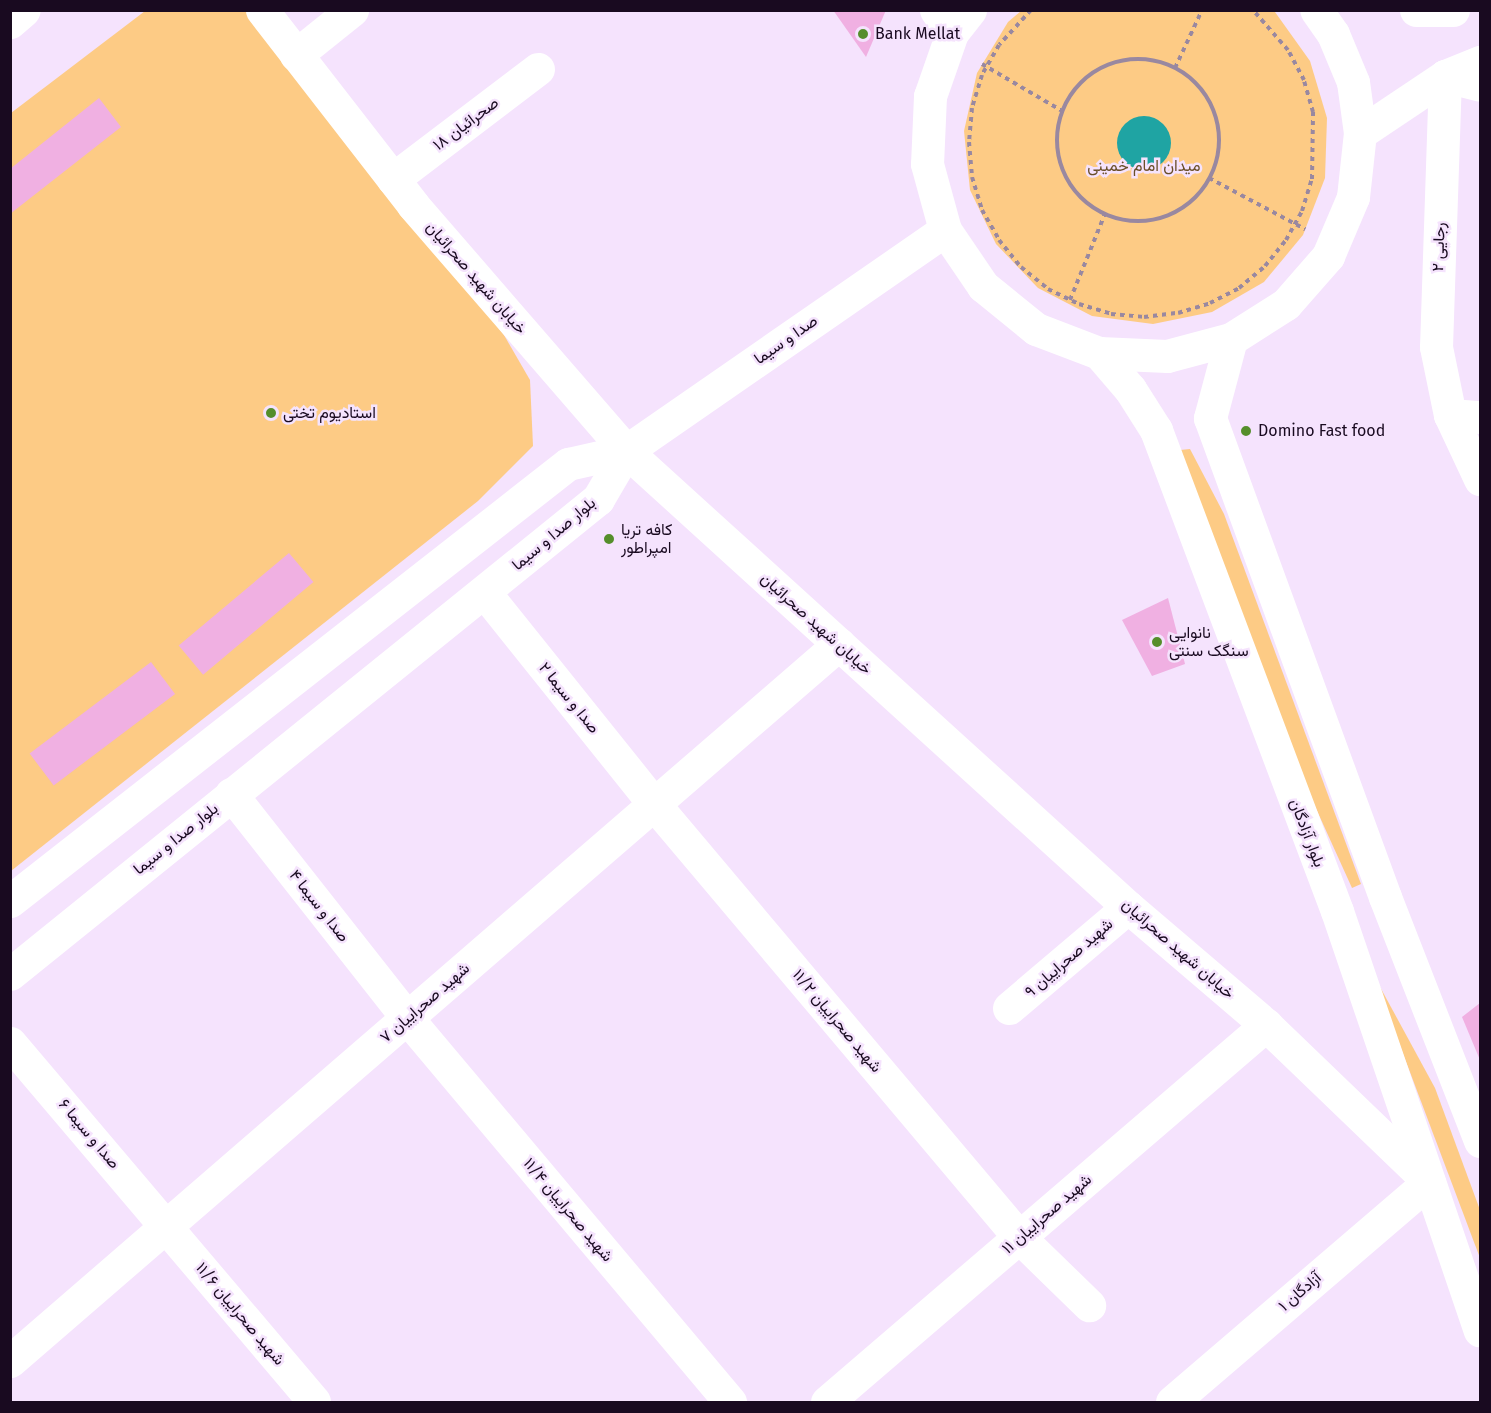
<!DOCTYPE html>
<meta charset="utf-8">
<style>
body{margin:0}
#map{position:relative;width:1491px;height:1413px;overflow:hidden;background:#f5e3fd;font-family:"Fira Sans",Vazirmatn,sans-serif}
div>[style]{position:absolute}
[style*='--x']{left:calc(var(--x)*1px);top:calc(var(--y)*1px);width:calc(var(--w)*1px);rotate:calc(var(--a)*1deg)}
.green>*{inset:0;background:#fdcb85}
.water>*{inset:0;background:#1fa4a3}
.round{border-radius:50%}
.building>*{inset:0;background:#f0b0e2;transform-origin:0 0}
.path>*{height:4px;margin-top:-2px;transform-origin:0;background:repeating-linear-gradient(90deg,#9988a0 0 4.5px,transparent 0 9px)}
.path>.ring{margin:-2px;padding:0;box-sizing:content-box;background:none;border:4px solid #9988a0;border-radius:50%}
.minor>*{height:33px;margin:-16.5px;padding:0 16.5px;transform-origin:16.5px;border-radius:16.5px;background:#fff}
.tertiary>*{height:33px;margin:-16.5px;padding:0 16.5px;transform-origin:16.5px;border-radius:16.5px;background:#fff}
.secondary>*{height:33px;margin:-16.5px;padding:0 16.5px;transform-origin:16.5px;border-radius:16.5px;background:#fff}
.primary>*{height:33px;margin:-16.5px;padding:0 16.5px;transform-origin:16.5px;border-radius:16.5px;background:#fff}
.dots>*{width:16px;height:16px;translate:-50% -50%;box-sizing:border-box;border:3px solid #f5e3fd;border-radius:50%}
span{translate:-50% -50%;white-space:nowrap;text-align:center;line-height:1.15;-webkit-text-stroke:5px #f5e3fd;paint-order:stroke}
.poi-label{font-size:16px;color:#190a20}
.left{translate:0 -50%;text-align:left}
.street-label{font-size:16px;color:#190a20}
.park-label{font-size:16px;color:#6a4f29}
.frame{position:absolute;inset:0;border:12px solid #190a20;pointer-events:none}
</style>
<div id="map">
<div class="green">
<i style="clip-path:polygon(145px 11px,253px 11px,504px 335px,530px 380px,533px 446px,478px 501px,11px 871px,11px 113px)"></i>
<i style="clip-path:polygon(1021px 11px,1275px 12px,1310px 61px,1327px 118px,1325px 178px,1303px 235px,1264px 282px,1212px 312px,1153px 324px,1092px 316px,1038px 288px,996px 244px,970px 190px,964px 131px,977px 73px,1008px 22px)"></i>
<i style="clip-path:polygon(1190px 449px,1224px 514px,1361px 884px,1352px 888px,1294px 760px,1180px 450px)"></i>
<i style="clip-path:polygon(1373px 974px,1435px 1088px,1480px 1210px,1480px 1258px)"></i>
</div>
<div class="water">
<i class="round" style="left:1117px;top:116px;width:54px;height:54px"></i>
</div>
<div class="building">
<i style="clip-path:polygon(833px 10px,886px 10px,866px 57px)"></i>
<i style="clip-path:polygon(99px 98px,121px 127px,10px 214px,10px 169px)"></i>
<i style="left:289px;top:553px;width:38px;height:144px;rotate:50deg"></i>
<i style="clip-path:polygon(1168px 598px,1185px 664px,1152px 676px,1122px 620px)"></i>
<i style="left:151px;top:662px;width:40px;height:152px;rotate:53deg"></i>
<i style="clip-path:polygon(1480px 1003px,1480px 1060px,1462px 1017px)"></i>
</div>
<div class="path">
<i style="--x:1031;--y:10;--w:47;--a:132.4"></i>
<i style="--x:999;--y:45;--w:34;--a:120"></i>
<i style="--x:982;--y:75;--w:34;--a:107"></i>
<i style="--x:972;--y:108;--w:34;--a:95"></i>
<i style="--x:969;--y:142;--w:35;--a:85"></i>
<i style="--x:972;--y:177;--w:34;--a:73"></i>
<i style="--x:982;--y:210;--w:34;--a:60"></i>
<i style="--x:999;--y:240;--w:35;--a:51"></i>
<i style="--x:1021;--y:267;--w:35;--a:39"></i>
<i style="--x:1048;--y:289;--w:34;--a:26"></i>
<i style="--x:1079;--y:304;--w:34;--a:17"></i>
<i style="--x:1111;--y:314;--w:33;--a:5"></i>
<i style="--x:1144;--y:317;--w:34;--a:-7"></i>
<i style="--x:1178;--y:313;--w:34;--a:-17"></i>
<i style="--x:1210;--y:303;--w:33;--a:-27"></i>
<i style="--x:1239;--y:288;--w:34;--a:-40"></i>
<i style="--x:1265;--y:266;--w:33;--a:-51"></i>
<i style="--x:1286;--y:240;--w:33;--a:-61"></i>
<i style="--x:1302;--y:211;--w:34;--a:-73"></i>
<i style="--x:1312;--y:179;--w:67;--a:-89.1"></i>
<i style="--x:1313;--y:112;--w:33;--a:-106"></i>
<i style="--x:1304;--y:80;--w:34;--a:-118"></i>
<i style="--x:1288;--y:50;--w:53;--a:-131.2"></i>
<i class="ring" style="left:1057px;top:59px;width:158px;height:158px"></i>
<i style="--x:982;--y:64;--w:93;--a:30.4"></i>
<i style="--x:1175;--y:68;--w:64;--a:-65"></i>
<i style="--x:1209;--y:178;--w:109;--a:28"></i>
<i style="--x:1070;--y:300;--w:93;--a:-67.9"></i>
</div>
<div class="minor">
<i style="--x:296;--y:55;--w:72;--a:-38.8"></i>
<i style="--x:1445;--y:76;--w:271;--a:91.9"></i>
<i style="--x:1436;--y:347;--w:69;--a:78.4"></i>
<i style="--x:1450;--y:415;--w:71;--a:64.9"></i>
<i style="--x:393;--y:179;--w:182;--a:-37.2"></i>
<i style="--x:1450;--y:415;--w:30;--a:4"></i>
<i style="--x:485;--y:593;--w:270;--a:51.3"></i>
<i style="--x:654;--y:804;--w:566;--a:49.87"></i>
<i style="--x:1019;--y:1237;--w:98;--a:44.2"></i>
<i style="--x:231;--y:794;--w:285;--a:51.8"></i>
<i style="--x:407;--y:1018;--w:502;--a:49.93"></i>
<i style="--x:1009;--y:1008;--w:156;--a:-40.3"></i>
<i style="--x:10;--y:1043;--w:470;--a:49.7"></i>
<i style="--x:10;--y:1361;--w:1096;--a:-40.86"></i>
<i style="--x:827;--y:1402;--w:579;--a:-40.65"></i>
<i style="--x:1172;--y:1402;--w:338;--a:-40.6"></i>
</div>
<div class="tertiary">
<i style="--x:936;--y:10;--w:28;--a:55"></i>
<i style="--x:10;--y:22;--w:18;--a:-41"></i>
<i style="--x:1445;--y:76;--w:36;--a:14"></i>
<i style="--x:626;--y:451;--w:678;--a:42.25"></i>
<i style="--x:1128;--y:907;--w:182;--a:40.5"></i>
<i style="--x:1266;--y:1025;--w:226;--a:43.9"></i>
</div>
<div class="secondary">
<i style="--x:262;--y:10;--w:247;--a:52.2"></i>
<i style="--x:413;--y:205;--w:325;--a:49.1"></i>
<i style="--x:1416;--y:10;--w:37;--a:0"></i>
<i style="--x:1360;--y:133;--w:102;--a:-33.8"></i>
<i style="--x:1445;--y:76;--w:38;--a:-22"></i>
<i style="--x:10;--y:901;--w:709;--a:-38.07"></i>
<i style="--x:568;--y:464;--w:59;--a:-12.6"></i>
<i style="--x:626;--y:451;--w:388;--a:-34.7"></i>
<i style="--x:10;--y:974;--w:756;--a:-38.93"></i>
<i style="--x:598;--y:499;--w:56;--a:-59.7"></i>
</div>
<div class="primary">
<i style="--x:970;--y:10;--w:29;--a:128"></i>
<i style="--x:952;--y:33;--w:67;--a:109.2"></i>
<i style="--x:930;--y:96;--w:68;--a:92.5"></i>
<i style="--x:927;--y:164;--w:68;--a:74.7"></i>
<i style="--x:945;--y:230;--w:68;--a:55.8"></i>
<i style="--x:983;--y:286;--w:68;--a:39.1"></i>
<i style="--x:1036;--y:329;--w:67;--a:20.9"></i>
<i style="--x:1099;--y:353;--w:68;--a:2.5"></i>
<i style="--x:1167;--y:356;--w:66;--a:-14.9"></i>
<i style="--x:1231;--y:339;--w:65;--a:-32.5"></i>
<i style="--x:1286;--y:304;--w:64;--a:-48.8"></i>
<i style="--x:1328;--y:256;--w:64;--a:-67"></i>
<i style="--x:1353;--y:197;--w:64;--a:-83.8"></i>
<i style="--x:1360;--y:133;--w:51;--a:-97.8"></i>
<i style="--x:1353;--y:82;--w:52;--a:-112.6"></i>
<i style="--x:1333;--y:34;--w:29;--a:-125"></i>
<i style="--x:1231;--y:339;--w:82;--a:104.9"></i>
<i style="--x:1210;--y:418;--w:510;--a:69.93"></i>
<i style="--x:1385;--y:897;--w:262;--a:68.7"></i>
<i style="--x:1099;--y:353;--w:48;--a:49.3"></i>
<i style="--x:1130;--y:389;--w:49;--a:57.6"></i>
<i style="--x:1156;--y:430;--w:514;--a:69.38"></i>
<i style="--x:1337;--y:911;--w:443;--a:71.2"></i>
</div>
<div class="dots">
<i style="left:863px;top:34px;background:#558e2b"></i>
<i style="left:271px;top:413px;background:#558e2b"></i>
<i style="left:1246px;top:431px;background:#558e2b"></i>
<i style="left:609px;top:539px;background:#558e2b"></i>
<i style="left:1157px;top:642px;background:#558e2b"></i>
</div>
<div class="poi-label">
<span class="left" style="left:875px;top:34px">Bank Mellat</span>
<span class="left" style="left:283px;top:413px">استادیوم تختی</span>
<span class="left" style="left:1258px;top:431px">Domino Fast food</span>
<span class="left" style="left:621px;top:539px">کافه تریا<br>امپراطور</span>
<span class="left" style="left:1169px;top:642px">نانوایی<br>سنگک سنتی</span>
</div>
<div class="street-label">
<span style="left:466px;top:124px;rotate:-37deg">صحرائیان ۱۸</span>
<span style="left:1439px;top:247px;rotate:-88deg">رجایی ۲</span>
<span style="left:476px;top:278px;rotate:49deg">خیابان شهید صحرائیان</span>
<span style="left:786px;top:340px;rotate:-35deg">صدا و سیما</span>
<span style="left:554px;top:534px;rotate:-40deg">بلوار صدا و سیما</span>
<span style="left:816px;top:624px;rotate:42deg">خیابان شهید صحرائیان</span>
<span style="left:569px;top:698px;rotate:51deg">صدا و سیما ۲</span>
<span style="left:1307px;top:833px;rotate:69deg">بلوار آزادگان</span>
<span style="left:176px;top:839px;rotate:-39deg">بلوار صدا و سیما</span>
<span style="left:319px;top:906px;rotate:52deg">صدا و سیما ۴</span>
<span style="left:1178px;top:949px;rotate:41deg">خیابان شهید صحرائیان</span>
<span style="left:1069px;top:958px;rotate:-41deg">شهید صحراییان ۹</span>
<span style="left:425px;top:1003px;rotate:-41deg">شهید صحراییان ۷</span>
<span style="left:837px;top:1021px;rotate:50deg">شهید صحراییان ۱۱/۲</span>
<span style="left:89px;top:1134px;rotate:50deg">صدا و سیما ۶</span>
<span style="left:568px;top:1210px;rotate:50deg">شهید صحراییان ۱۱/۴</span>
<span style="left:1047px;top:1214px;rotate:-41deg">شهید صحراییان ۱۱</span>
<span style="left:1300px;top:1292px;rotate:-41deg">آزادگان ۱</span>
<span style="left:240px;top:1314px;rotate:50deg">شهید صحراییان ۱۱/۶</span>
</div>
<div class="park-label">
<span style="left:1144px;top:166px">میدان امام خمینی</span>
</div>
<div class="frame"></div>
</div>
